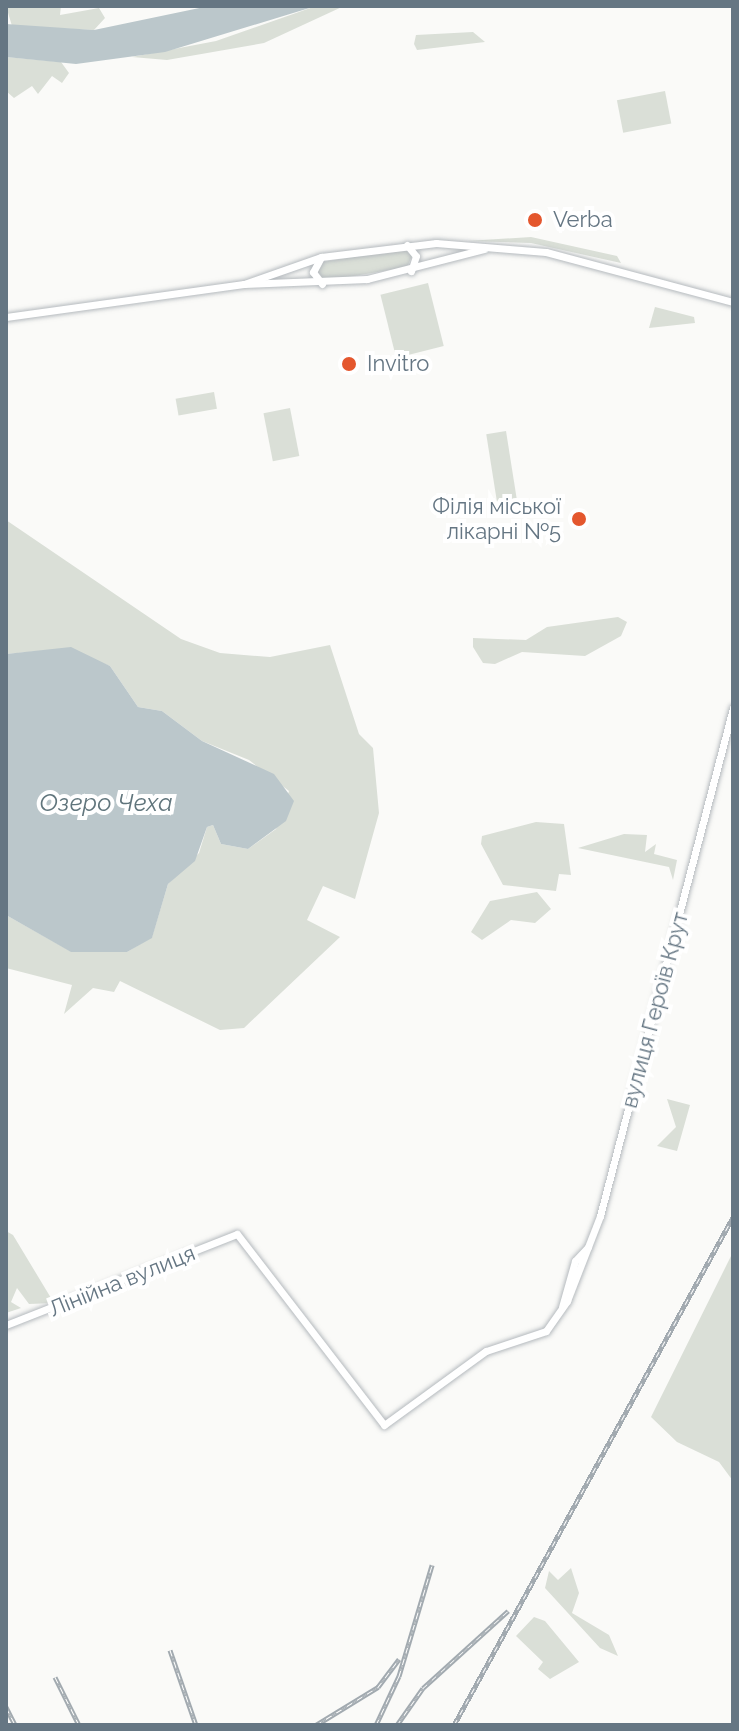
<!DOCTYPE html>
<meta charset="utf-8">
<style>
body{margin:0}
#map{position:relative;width:739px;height:1731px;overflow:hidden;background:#fafaf8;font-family:Raleway,sans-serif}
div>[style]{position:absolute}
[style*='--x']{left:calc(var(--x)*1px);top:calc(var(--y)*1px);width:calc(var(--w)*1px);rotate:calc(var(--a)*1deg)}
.green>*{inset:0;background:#dadfd7;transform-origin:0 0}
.water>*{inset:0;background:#bbc7cb}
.roads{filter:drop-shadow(0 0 2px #b5babe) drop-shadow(0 0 2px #b5babe)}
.primary>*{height:7px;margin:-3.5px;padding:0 3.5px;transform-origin:3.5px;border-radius:3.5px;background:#fff}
.rail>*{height:5px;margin-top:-2.5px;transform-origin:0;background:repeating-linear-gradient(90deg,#fff 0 6px,#a2aab0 0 12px);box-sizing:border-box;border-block:2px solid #a2aab0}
.dots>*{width:22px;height:22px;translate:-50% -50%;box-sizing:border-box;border:4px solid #fff;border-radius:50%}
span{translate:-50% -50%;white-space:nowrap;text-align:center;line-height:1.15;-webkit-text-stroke:8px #fff;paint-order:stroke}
.poi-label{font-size:22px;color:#657683}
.left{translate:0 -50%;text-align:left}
.right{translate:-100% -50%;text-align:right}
.street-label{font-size:22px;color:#657683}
.water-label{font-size:24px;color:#60757c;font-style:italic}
.frame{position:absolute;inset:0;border:8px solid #657683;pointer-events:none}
</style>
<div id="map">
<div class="green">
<i style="clip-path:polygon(6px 6px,61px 6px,60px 15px,99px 8px,105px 18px,94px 30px,12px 26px)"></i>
<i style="clip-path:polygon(316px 6px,344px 6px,264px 43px,167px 60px,132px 57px,216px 41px)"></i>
<i style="clip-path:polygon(473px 32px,485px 42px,417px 50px,414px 44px,416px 35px)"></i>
<i style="clip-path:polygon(6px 57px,61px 62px,69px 73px,62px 83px,52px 76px,38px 94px,32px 86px,14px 98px,6px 91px)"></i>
<i style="left:665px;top:91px;width:33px;height:49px;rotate:79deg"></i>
<i style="clip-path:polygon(531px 237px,617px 256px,621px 263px,531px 243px,467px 241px)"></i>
<i style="clip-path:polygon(404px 249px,412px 256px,407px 267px,325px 281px,318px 272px,322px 262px)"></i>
<i style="left:428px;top:283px;width:65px;height:49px;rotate:76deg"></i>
<i style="clip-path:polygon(655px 307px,694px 317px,695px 323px,649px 328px)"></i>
<i style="left:214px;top:392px;width:17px;height:39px;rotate:80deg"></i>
<i style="left:290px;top:408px;width:49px;height:27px;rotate:79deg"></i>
<i style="left:506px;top:431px;width:80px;height:20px;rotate:81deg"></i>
<i style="clip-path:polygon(6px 520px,181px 639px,220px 653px,270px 657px,330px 645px,359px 734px,373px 748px,379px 813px,355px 899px,323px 886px,307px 920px,340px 937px,244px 1028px,220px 1030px,120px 981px,114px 992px,93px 988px,64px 1014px,72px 985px,6px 968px,6px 915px,72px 952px,127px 952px,152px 937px,168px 884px,199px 853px,207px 827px,213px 825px,221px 844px,248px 849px,276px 829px,289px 791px,249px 760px,202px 741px,162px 711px,138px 707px,110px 666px,63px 649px,6px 654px)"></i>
<i style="clip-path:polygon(618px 617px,627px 622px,621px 636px,585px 656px,522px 652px,495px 664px,483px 663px,473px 647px,473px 638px,526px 640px,547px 627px)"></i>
<i style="clip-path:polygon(536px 822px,564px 824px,571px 875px,559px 874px,556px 891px,503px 885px,481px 844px,482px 836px)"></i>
<i style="clip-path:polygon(624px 834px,647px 835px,645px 852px,656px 844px,654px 854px,677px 860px,673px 880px,669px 867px,578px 848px)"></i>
<i style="clip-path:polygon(537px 892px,551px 909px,535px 923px,511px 920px,482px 940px,471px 932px,490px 901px)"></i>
<i style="clip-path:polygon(667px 1099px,690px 1105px,677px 1151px,657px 1146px,676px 1127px)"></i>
<i style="clip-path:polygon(6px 1231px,13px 1235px,54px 1303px,29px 1304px,17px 1288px,11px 1302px,21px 1308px,6px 1313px)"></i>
<i style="clip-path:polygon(733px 1252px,733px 1481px,719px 1462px,677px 1442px,651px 1417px)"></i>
<i style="clip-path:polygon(571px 1568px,579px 1593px,572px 1613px,609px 1635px,618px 1656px,600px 1648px,545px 1588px,549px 1571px,558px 1580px)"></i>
<i style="clip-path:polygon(534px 1617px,545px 1621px,579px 1662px,550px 1679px,538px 1669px,543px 1662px,516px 1636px)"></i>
</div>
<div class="water">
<i style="clip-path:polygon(209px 6px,316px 6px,165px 52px,76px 64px,6px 57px,6px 24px,94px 30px)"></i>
<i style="clip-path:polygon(71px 647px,110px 666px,138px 707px,162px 711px,202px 741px,274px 774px,294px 801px,286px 821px,248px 849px,221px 844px,213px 825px,207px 827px,195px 861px,168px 884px,152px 938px,127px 952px,71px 952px,6px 915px,6px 654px)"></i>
</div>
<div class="roads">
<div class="primary">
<i style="--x:407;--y:245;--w:14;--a:51"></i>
<i style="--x:416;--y:256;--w:16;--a:108"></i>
<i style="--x:320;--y:259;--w:15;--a:118"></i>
<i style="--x:313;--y:272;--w:15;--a:53"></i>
<i style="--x:244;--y:284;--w:82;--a:-19.3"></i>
<i style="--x:321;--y:257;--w:116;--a:-6.9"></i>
<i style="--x:436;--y:243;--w:110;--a:4.7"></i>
<i style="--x:546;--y:252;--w:194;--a:15"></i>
<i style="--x:6;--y:317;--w:240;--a:-7.9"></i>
<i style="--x:244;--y:284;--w:123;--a:-2.3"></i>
<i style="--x:367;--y:279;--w:121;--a:-14.4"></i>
<i style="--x:562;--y:1307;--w:48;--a:-74.2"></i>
<i style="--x:575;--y:1261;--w:19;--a:-47"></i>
<i style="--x:6;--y:1325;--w:248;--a:-21.5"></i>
<i style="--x:237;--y:1234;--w:241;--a:52.4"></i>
<i style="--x:384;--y:1425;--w:126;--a:-36"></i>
<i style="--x:486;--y:1351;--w:63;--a:-18.4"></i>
<i style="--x:546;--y:1331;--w:37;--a:-55"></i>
<i style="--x:567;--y:1301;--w:91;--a:-68.8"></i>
<i style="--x:600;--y:1216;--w:525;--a:-75.33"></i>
</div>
</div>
<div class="rail">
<i style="--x:170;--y:1650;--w:79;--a:70.9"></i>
<i style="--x:55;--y:1677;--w:54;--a:63.4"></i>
<i style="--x:6;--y:1707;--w:20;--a:63"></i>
<i style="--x:316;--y:1725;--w:73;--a:-31.5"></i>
<i style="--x:378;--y:1687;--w:35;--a:-53"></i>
<i style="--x:376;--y:1725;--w:54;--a:-64.9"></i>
<i style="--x:399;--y:1676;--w:116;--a:-73.4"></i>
<i style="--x:397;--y:1725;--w:45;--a:-54.9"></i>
<i style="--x:423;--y:1688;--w:115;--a:-42.2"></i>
<i style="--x:454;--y:1725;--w:580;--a:-61.22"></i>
</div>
<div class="dots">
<i style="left:535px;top:220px;background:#e4572e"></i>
<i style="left:349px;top:364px;background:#e4572e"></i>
<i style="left:579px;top:519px;background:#e4572e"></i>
</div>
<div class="poi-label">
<span class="left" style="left:553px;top:220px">Verba</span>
<span class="left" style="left:367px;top:364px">Invitro</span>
<span class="right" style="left:561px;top:519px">Філія міської<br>лікарні №5</span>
</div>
<div class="street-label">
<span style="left:655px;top:1010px;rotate:-75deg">вулиця Героїв Крут</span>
<span style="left:122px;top:1281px;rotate:-22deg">Лінійна вулиця</span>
</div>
<div class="water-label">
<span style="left:106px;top:803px">Озеро Чеха</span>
</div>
<div class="frame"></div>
</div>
